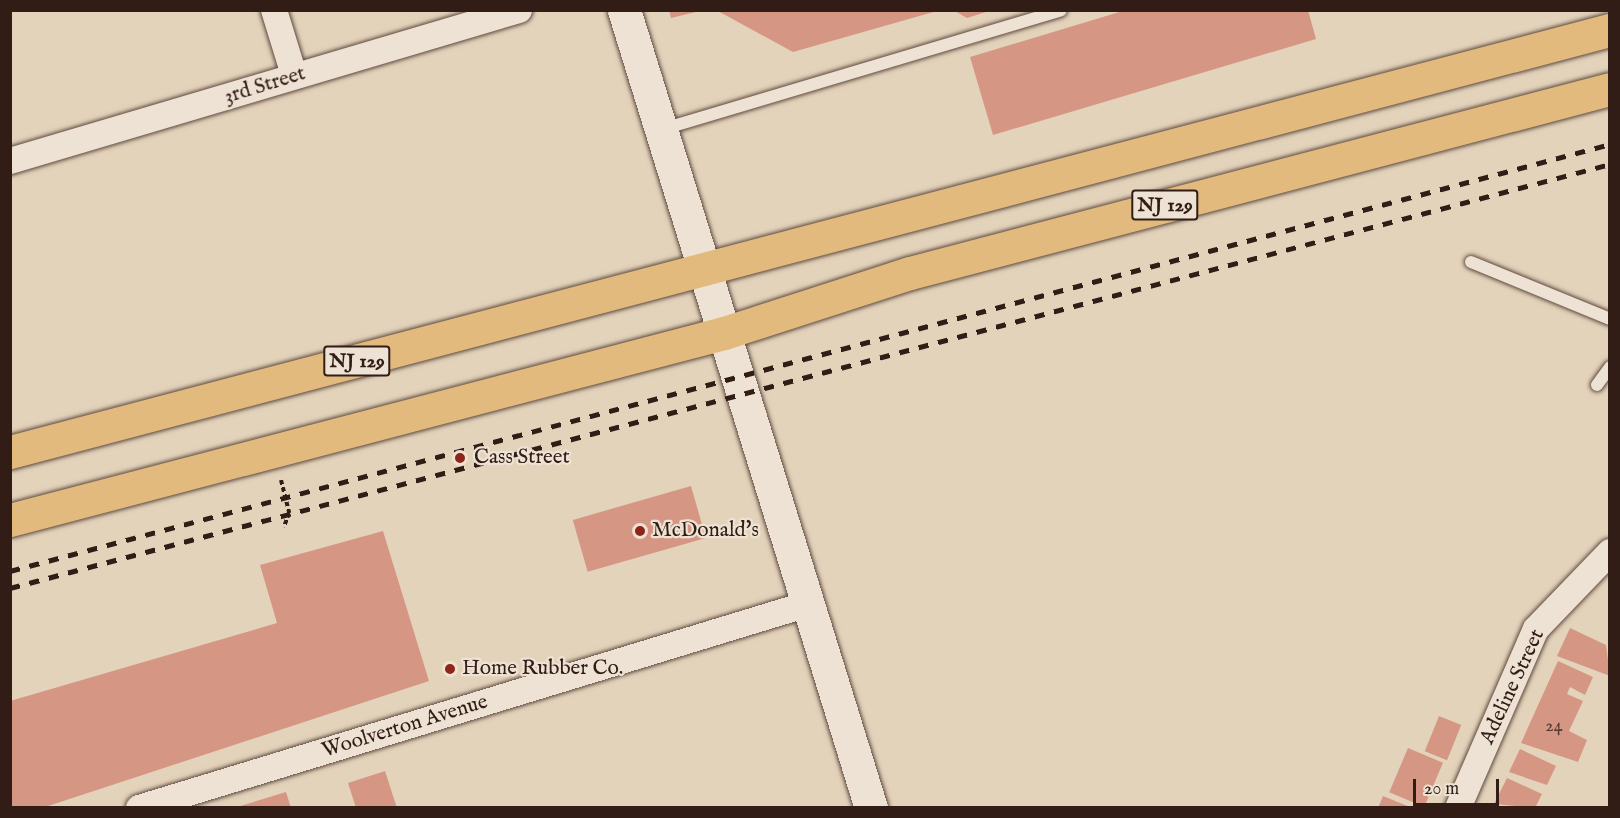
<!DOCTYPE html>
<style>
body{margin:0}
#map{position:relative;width:1620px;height:818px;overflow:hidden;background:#e4d3bb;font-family:"IM FELL English",serif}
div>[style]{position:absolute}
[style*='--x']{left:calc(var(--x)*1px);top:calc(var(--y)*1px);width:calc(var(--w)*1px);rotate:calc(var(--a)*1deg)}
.building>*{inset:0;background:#d59784;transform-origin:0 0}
.path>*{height:4px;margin-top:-2px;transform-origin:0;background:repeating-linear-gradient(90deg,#311d16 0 4.5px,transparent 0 7.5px)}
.roads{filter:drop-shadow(0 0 2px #5e4a3f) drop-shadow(0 0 2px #5e4a3f)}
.lane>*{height:12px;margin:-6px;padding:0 6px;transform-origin:6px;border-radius:6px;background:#ede2d3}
.street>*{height:26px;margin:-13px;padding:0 13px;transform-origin:13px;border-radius:13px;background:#ede2d3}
.secondary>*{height:33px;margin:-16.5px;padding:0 16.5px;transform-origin:16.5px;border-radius:16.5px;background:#ede2d3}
.highway>*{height:33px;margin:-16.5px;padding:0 16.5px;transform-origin:16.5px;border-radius:16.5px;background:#e2ba7e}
.rail>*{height:4.5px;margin-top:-2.25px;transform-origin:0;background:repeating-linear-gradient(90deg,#311d16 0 10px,transparent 0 20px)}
.dots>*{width:16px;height:16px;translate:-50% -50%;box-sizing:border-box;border:3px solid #ede2d3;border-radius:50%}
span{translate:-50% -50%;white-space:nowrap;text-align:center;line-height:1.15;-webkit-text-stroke:4.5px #ede2d3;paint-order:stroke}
.number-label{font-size:18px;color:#5a3c32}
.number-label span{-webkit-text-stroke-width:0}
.shield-label span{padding:2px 4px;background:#ede2d3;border:2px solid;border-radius:4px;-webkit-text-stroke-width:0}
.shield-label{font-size:20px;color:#311d16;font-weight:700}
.street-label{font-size:21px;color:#311d16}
.poi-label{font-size:21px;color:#311d16}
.left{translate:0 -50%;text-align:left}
.frame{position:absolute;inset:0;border:12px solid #311d16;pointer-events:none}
.scale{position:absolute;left:1413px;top:779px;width:86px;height:27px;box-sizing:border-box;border:3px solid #311d16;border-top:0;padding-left:8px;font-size:18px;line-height:21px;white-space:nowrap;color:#311d16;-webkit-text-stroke:4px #ede2d3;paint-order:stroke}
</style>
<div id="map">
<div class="building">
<i style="clip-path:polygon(669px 10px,700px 10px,700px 11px,671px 18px)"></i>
<i style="clip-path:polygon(716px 10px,937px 10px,937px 11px,793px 52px)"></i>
<i style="clip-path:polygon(953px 10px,989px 10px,989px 11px,967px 18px)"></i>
<i style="clip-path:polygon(1126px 10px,1308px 10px,1316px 39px,993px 135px,970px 57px)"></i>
<i style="left:691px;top:486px;width:54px;height:123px;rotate:74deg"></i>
<i style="clip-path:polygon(383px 531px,429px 681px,42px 808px,10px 808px,10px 701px,277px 623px,260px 565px)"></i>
<i style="clip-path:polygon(1570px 628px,1606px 645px,1610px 676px,1557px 656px)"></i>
<i style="clip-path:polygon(1558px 661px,1593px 677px,1585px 695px,1570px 687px,1567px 694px,1583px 701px,1569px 731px,1587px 740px,1578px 762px,1521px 743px)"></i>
<i style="left:1439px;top:716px;width:24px;height:38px;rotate:22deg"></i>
<i style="left:1408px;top:748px;width:38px;height:48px;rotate:23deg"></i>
<i style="clip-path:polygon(1520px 749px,1556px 766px,1547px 785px,1509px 772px)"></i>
<i style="clip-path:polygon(385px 771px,397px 808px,356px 808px,348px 783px)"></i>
<i style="clip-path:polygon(1507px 778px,1542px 794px,1535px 808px,1494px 804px)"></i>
<i style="clip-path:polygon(286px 792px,291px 808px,237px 808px,237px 807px)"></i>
<i style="clip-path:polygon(1383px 796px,1410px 807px,1410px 808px,1378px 808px)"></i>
</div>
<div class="path">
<i style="--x:281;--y:480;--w:34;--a:76"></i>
<i style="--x:289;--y:513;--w:15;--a:110"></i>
</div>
<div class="roads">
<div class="lane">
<i style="--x:663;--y:129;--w:415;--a:-16.6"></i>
<i style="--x:1471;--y:262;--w:150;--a:22.3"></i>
<i style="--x:1597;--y:385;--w:22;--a:-54"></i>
</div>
<div class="street">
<i style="--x:274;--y:10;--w:68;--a:72.9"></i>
<i style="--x:10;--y:161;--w:531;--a:-16.52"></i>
<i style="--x:139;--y:808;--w:699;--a:-16.96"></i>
<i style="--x:1458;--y:808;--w:195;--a:-66.5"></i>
<i style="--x:1536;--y:629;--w:107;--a:-46.1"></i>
</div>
<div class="secondary">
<i style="--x:624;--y:10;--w:835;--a:72.8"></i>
</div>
<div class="highway">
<i style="--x:10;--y:452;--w:1655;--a:-14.78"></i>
<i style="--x:10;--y:520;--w:738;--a:-14.68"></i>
<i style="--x:724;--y:333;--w:195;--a:-17.9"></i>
<i style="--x:910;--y:273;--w:724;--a:-14.73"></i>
</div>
</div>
<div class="rail">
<i style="--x:10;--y:571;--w:1656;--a:-14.94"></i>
<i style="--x:10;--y:588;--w:1655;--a:-14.84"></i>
</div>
<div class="dots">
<i style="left:460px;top:458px;background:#8f2418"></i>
<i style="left:640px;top:531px;background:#8f2418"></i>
<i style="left:450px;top:669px;background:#8f2418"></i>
</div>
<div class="number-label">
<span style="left:1554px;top:727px">24</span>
</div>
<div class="shield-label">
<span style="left:1165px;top:205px">NJ 129</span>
<span style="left:357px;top:361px">NJ 129</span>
</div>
<div class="street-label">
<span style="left:265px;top:86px;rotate:-17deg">3rd Street</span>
<span style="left:1513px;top:687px;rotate:-65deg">Adeline Street</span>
<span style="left:405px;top:727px;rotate:-17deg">Woolverton Avenue</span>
</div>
<div class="poi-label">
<span class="left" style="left:474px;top:458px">Cass Street</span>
<span class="left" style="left:652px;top:531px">McDonald's</span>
<span class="left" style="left:462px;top:669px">Home Rubber Co.</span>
</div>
<div class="frame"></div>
<div class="scale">20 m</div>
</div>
